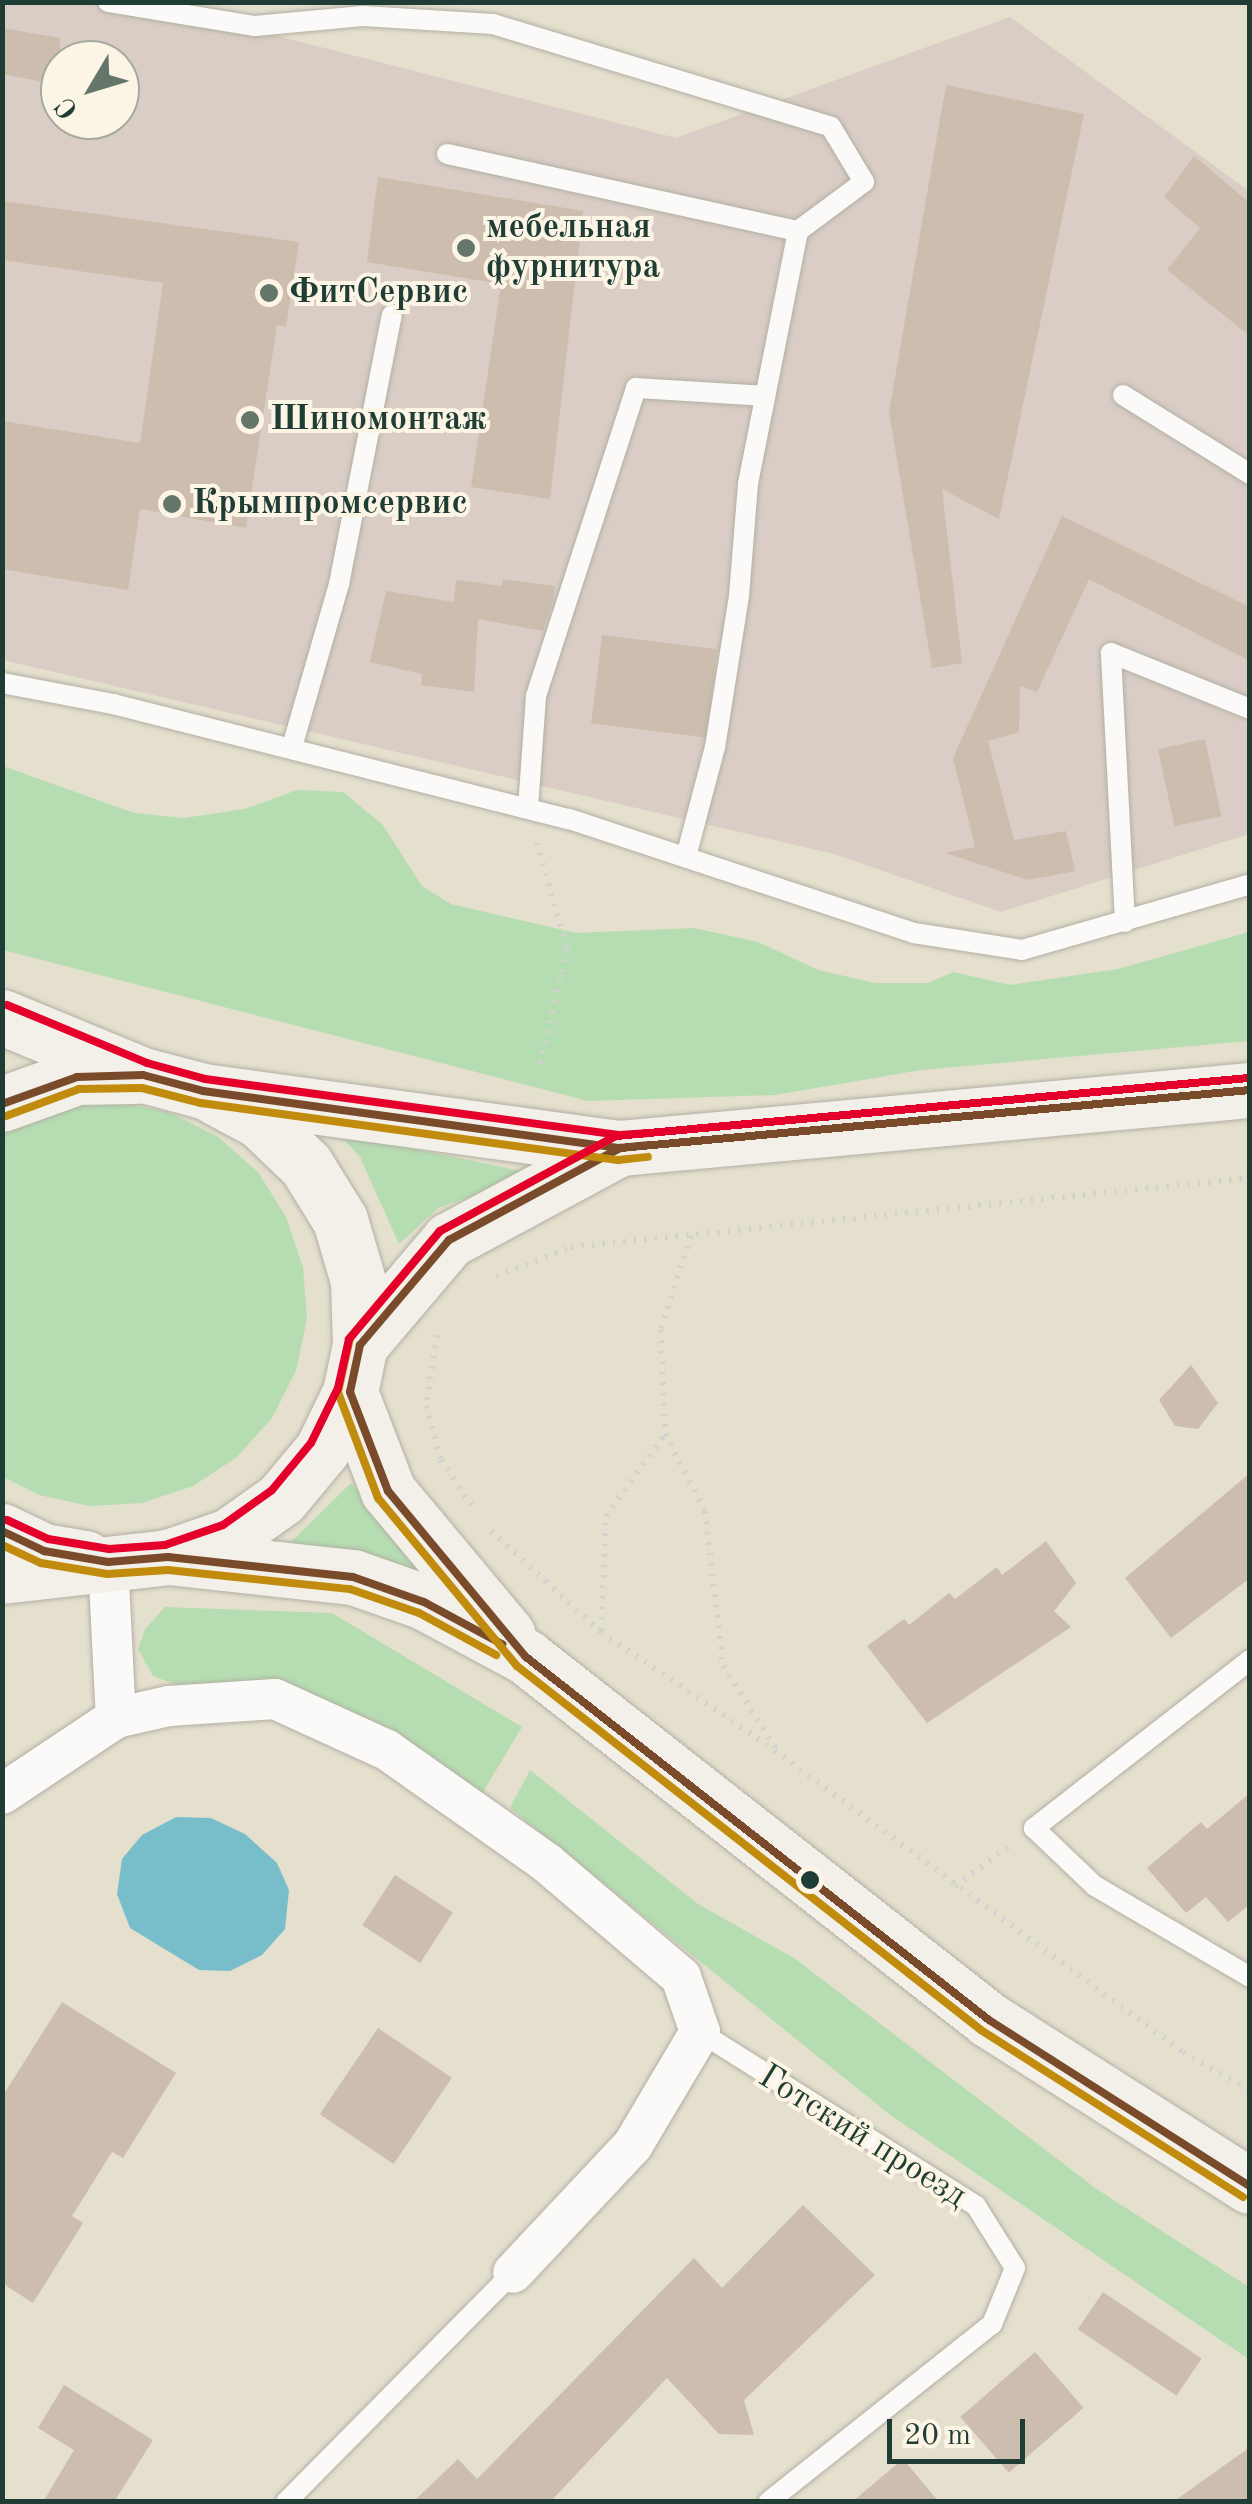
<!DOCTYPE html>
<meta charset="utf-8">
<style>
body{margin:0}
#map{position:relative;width:1252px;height:2504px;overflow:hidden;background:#e5dfce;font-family:"Old Standard TT",serif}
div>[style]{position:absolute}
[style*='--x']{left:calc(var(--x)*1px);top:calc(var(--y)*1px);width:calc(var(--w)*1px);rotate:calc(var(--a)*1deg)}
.industrial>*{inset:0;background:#dacdc5}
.green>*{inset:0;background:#b6ddb1}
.water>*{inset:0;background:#78beca}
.building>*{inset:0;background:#cdbdae;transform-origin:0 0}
.path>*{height:6px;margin-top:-3px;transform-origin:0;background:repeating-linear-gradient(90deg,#d2d2ce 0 2.5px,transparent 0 10.5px)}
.roads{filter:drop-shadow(0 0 2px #b1b0a4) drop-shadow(0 0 2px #b1b0a4)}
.service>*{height:20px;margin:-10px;padding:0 10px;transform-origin:10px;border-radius:10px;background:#fbfaf8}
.minor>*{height:40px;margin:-20px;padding:0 20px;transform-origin:20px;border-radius:20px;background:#fbfaf8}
.secondary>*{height:55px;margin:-27.5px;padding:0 27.5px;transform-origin:27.5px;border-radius:27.5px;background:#f3f0e9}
.bus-1>*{height:8px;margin:-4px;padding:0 4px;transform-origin:4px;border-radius:4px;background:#7a4b2a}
.bus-2>*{height:8px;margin:-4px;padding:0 4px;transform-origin:4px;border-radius:4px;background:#c18c0d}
.bus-3>*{height:8px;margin:-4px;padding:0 4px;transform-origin:4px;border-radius:4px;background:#e4002b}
.dots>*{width:28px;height:28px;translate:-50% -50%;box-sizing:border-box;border:5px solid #fcf5e5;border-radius:50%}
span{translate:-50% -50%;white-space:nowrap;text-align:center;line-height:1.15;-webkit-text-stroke:8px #fcf5e5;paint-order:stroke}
.poi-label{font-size:35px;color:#1f3d34;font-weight:700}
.left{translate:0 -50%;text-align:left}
.street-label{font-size:35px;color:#1f3d34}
.frame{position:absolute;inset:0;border:5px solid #1f3d34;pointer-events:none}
.north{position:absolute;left:40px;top:40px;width:100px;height:100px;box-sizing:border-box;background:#fcf5e5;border:2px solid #a4ab9e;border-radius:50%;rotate:232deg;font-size:28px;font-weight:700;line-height:40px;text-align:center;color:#1f3d34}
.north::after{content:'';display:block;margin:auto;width:35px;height:45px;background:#64766a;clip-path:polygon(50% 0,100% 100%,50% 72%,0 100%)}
.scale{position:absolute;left:887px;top:2419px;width:138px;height:45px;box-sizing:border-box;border:5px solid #1f3d34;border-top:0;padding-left:12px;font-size:30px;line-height:35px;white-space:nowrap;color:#1f3d34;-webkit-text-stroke:8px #fcf5e5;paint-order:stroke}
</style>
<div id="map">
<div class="industrial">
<i style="clip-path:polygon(evenodd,3px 3px,148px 3px,676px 138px,1010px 17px,1249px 191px,1249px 834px,1001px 912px,834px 854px,3px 660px,3px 3px,60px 60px,120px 60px,120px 120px,60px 120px,60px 60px)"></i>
</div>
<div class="green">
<i style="clip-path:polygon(3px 766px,134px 813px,184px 818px,245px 809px,297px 790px,343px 792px,382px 824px,422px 886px,451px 904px,576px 933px,694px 928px,758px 942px,818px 970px,875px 983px,928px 983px,953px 972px,1010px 985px,1118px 969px,1249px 932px,1249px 1041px,921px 1070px,775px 1095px,588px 1101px,3px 950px)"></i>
<i style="clip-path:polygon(120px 1102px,171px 1113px,218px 1137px,258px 1172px,286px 1217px,303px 1267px,307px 1319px,296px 1371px,272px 1418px,237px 1457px,193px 1486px,142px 1503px,90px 1506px,39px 1495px,3px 1477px,2px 1131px,66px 1105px)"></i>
<i style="clip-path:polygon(338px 1133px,535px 1174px,438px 1208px,399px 1244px,360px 1157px)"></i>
<i style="clip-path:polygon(351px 1483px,431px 1580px,286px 1547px)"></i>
<i style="clip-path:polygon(165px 1607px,332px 1613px,522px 1727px,480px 1797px,153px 1676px,138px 1649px,145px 1629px)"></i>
<i style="clip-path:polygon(530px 1770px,698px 1904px,794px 1958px,1098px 2190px,1249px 2287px,1247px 2358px,889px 2114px,510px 1808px)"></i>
</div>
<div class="water">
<i style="clip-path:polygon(176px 1817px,211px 1818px,245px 1834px,277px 1863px,289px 1890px,285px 1929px,262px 1955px,230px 1971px,199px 1970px,130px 1928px,117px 1894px,122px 1859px,142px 1835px)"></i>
</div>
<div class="building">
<i style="clip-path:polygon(2px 28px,60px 38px,60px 85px,2px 74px)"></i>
<i style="clip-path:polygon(946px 85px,1084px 114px,999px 519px,942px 489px,962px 663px,932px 668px,889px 412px)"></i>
<i style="clip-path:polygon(1194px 156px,1250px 203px,1250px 336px,1167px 270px,1200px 228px,1164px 197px)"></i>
<i style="clip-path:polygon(378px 177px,583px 211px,550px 499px,471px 487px,501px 284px,367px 262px)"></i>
<i style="clip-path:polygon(2px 201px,299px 242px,286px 327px,277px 325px,246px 528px,140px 509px,128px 590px,2px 569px,2px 421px,140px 443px,163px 283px,2px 260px)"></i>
<i style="clip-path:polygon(1062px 516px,1250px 607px,1250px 661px,1089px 579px,1037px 692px,1020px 686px,1019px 732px,988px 741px,1014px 840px,1066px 831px,1075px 871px,1028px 880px,945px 853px,975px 847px,953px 758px)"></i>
<i style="clip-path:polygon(503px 579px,555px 586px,553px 600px,543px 631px,478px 619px,474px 692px,421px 685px,422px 674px,370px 662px,386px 591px,454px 602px,456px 580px,502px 586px)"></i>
<i style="left:602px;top:635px;width:116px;height:89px;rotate:7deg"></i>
<i style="left:1205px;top:739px;width:79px;height:48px;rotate:78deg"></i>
<i style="clip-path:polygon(1191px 1365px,1218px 1403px,1198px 1429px,1175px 1426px,1159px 1400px)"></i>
<i style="clip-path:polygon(1250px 1473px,1250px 1578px,1171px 1638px,1125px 1578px)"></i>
<i style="clip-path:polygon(1046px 1541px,1076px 1583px,1054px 1611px,1071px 1627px,927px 1723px,867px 1646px,904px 1619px,909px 1625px,949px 1593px,955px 1599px,997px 1567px,1002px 1575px)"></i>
<i style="clip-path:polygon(1250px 1793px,1250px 1904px,1228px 1922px,1206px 1897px,1186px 1913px,1147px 1868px,1201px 1822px,1207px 1829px)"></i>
<i style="left:395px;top:1875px;width:69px;height:60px;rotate:33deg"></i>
<i style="clip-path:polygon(62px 2002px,176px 2073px,123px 2158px,112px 2152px,72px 2216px,83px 2223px,33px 2303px,2px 2283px,2px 2097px)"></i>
<i style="left:378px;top:2028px;width:89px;height:104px;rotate:34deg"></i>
<i style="clip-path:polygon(803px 2205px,875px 2275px,744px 2400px,754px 2435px,719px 2434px,667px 2378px,550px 2502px,413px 2502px,458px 2459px,477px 2479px,694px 2258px,722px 2288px)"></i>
<i style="left:1103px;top:2292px;width:119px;height:45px;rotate:34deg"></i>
<i style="left:1035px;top:2352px;width:74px;height:99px;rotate:49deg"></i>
<i style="clip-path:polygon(64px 2385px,153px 2440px,114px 2502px,43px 2502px,74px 2450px,38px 2428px)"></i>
<i style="clip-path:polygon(1250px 2447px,1250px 2502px,1173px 2502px)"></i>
<i style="clip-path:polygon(903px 2459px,939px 2502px,852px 2502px)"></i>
</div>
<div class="path">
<i style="--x:537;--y:843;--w:110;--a:74.2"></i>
<i style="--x:567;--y:949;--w:118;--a:103.2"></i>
<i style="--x:691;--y:1236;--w:99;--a:107.7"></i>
<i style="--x:661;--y:1330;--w:104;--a:87.8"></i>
<i style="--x:665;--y:1434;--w:87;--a:62.5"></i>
<i style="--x:705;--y:1511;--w:156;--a:83.4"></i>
<i style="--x:723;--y:1666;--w:101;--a:57.1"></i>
<i style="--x:496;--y:1276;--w:80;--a:-21.1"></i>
<i style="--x:571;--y:1247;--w:682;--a:-5.8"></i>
<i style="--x:437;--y:1335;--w:72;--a:98.8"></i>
<i style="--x:426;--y:1406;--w:56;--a:74.5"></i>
<i style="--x:441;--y:1460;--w:59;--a:56"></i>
<i style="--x:491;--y:1531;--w:149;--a:42.6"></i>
<i style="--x:601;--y:1632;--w:199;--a:34.2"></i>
<i style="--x:766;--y:1744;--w:518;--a:36.45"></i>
<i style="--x:1183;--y:2052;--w:77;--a:29.6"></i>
<i style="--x:601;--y:1630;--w:114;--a:-87.5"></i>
<i style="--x:606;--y:1516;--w:101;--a:-54.3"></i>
<i style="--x:955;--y:1886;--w:66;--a:-36.3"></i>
</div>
<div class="roads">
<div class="service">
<i style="--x:108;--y:2;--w:149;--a:9.3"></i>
<i style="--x:255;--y:26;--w:108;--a:-5.3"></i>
<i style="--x:363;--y:16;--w:130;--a:3.5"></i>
<i style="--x:493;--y:24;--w:353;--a:16.9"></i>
<i style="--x:831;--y:127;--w:64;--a:59"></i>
<i style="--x:864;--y:182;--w:82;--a:143.4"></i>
<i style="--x:798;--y:231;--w:258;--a:101.2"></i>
<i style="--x:748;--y:484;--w:112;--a:94.6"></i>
<i style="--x:739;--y:596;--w:153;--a:99"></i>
<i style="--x:715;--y:747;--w:114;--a:104.8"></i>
<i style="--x:447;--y:154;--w:359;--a:12.4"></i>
<i style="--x:1123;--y:395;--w:150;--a:31.9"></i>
<i style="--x:2;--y:683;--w:113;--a:10.7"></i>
<i style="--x:113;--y:704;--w:470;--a:14.2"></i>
<i style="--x:569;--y:819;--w:363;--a:18.3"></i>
<i style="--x:914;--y:933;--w:109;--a:8.9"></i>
<i style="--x:1022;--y:950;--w:237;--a:-16.1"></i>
<i style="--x:292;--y:747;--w:170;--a:-73.9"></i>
<i style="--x:339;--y:584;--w:274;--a:-78.9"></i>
<i style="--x:528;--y:808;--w:112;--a:-85.9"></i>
<i style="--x:536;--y:696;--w:324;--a:-72"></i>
<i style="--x:636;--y:388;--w:129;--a:3.5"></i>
<i style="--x:1125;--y:922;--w:269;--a:-93"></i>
<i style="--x:1111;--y:653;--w:150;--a:21.9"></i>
<i style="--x:1250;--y:1660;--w:274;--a:142.1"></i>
<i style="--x:1034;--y:1828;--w:84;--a:43.6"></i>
<i style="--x:1095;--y:1886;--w:180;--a:30.4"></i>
<i style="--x:700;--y:2032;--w:326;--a:32.2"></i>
<i style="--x:976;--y:2206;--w:73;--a:57.8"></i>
<i style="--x:1015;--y:2268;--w:61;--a:112.3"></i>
<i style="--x:992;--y:2324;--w:286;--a:141.5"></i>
<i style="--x:286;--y:2502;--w:322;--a:-45.3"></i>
</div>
<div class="minor">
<i style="--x:108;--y:1562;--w:156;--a:87.1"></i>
<i style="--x:2;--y:1794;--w:137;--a:-33.7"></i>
<i style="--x:116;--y:1718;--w:54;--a:-12.8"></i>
<i style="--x:169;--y:1706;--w:106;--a:-3.8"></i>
<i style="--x:275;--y:1699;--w:123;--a:24.5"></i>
<i style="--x:387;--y:1750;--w:196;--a:35.2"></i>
<i style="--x:547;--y:1863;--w:176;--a:40.4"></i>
<i style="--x:681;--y:1977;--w:58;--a:70.9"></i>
<i style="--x:700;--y:2032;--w:131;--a:120.7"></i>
<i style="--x:633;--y:2145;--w:175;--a:133.2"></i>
</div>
<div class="secondary">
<i style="--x:2;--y:1017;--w:152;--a:22.4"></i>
<i style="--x:143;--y:1075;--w:62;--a:14.9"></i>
<i style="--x:203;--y:1091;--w:421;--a:7.8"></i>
<i style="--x:620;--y:1148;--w:633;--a:-5.26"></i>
<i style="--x:2;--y:1104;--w:80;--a:-19.8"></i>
<i style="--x:77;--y:1077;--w:58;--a:-1"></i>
<i style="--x:360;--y:1345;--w:138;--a:-49.7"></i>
<i style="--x:449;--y:1240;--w:194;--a:-28.3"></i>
<i style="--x:350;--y:1392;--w:106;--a:69"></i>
<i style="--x:388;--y:1491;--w:187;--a:50.2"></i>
<i style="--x:2;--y:1531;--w:47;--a:25.5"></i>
<i style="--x:44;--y:1551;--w:42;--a:9.7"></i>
<i style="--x:168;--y:1557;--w:186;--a:6.2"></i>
<i style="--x:353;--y:1577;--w:75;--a:19.4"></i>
<i style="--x:424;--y:1602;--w:116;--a:28.3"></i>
<i style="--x:526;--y:1657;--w:588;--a:38.1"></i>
<i style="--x:989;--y:2020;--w:309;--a:32.5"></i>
<i style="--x:2;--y:1576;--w:167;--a:-6.5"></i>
<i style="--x:168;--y:1557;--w:65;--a:-19"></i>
<i style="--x:229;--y:1536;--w:64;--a:-35.4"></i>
<i style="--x:281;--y:1499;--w:64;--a:-50.1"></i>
<i style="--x:322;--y:1450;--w:64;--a:-64.2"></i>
<i style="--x:350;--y:1392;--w:48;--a:-78"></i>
<i style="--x:360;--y:1345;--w:64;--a:-91.8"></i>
<i style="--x:358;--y:1281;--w:64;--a:-106.4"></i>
<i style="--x:340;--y:1220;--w:65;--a:-121.7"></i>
<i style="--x:306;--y:1165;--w:64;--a:-136.3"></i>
<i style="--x:260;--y:1121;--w:51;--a:-151.9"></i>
</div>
</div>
<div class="bus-1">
<i style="--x:1250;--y:1090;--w:633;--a:174.74"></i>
<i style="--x:620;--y:1148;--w:194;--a:151.7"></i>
<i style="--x:449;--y:1240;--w:138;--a:130.3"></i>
<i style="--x:360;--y:1345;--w:48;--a:102"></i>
<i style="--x:350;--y:1392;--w:106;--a:69"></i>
<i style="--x:388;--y:1491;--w:216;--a:50.3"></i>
<i style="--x:526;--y:1657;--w:588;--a:38.1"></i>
<i style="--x:989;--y:2020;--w:309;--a:32.5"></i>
<i style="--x:2;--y:1104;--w:80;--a:-19.8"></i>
<i style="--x:77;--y:1077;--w:66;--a:-1.7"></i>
<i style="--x:143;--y:1075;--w:62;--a:14.9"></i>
<i style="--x:203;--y:1091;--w:421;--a:7.8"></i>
<i style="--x:620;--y:1148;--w:27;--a:-6"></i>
<i style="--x:2;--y:1531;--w:47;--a:25.5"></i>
<i style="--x:44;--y:1551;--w:65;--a:9.8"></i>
<i style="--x:108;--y:1562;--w:60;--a:-4.8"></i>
<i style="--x:168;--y:1557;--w:186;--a:6.2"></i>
<i style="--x:353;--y:1577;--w:75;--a:19.4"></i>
<i style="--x:424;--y:1602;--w:89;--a:28.3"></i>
</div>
<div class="bus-2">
<i style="--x:6;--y:1116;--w:78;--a:-20.3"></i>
<i style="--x:79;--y:1089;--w:63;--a:-0.9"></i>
<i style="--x:142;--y:1088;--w:61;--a:14.3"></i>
<i style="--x:201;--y:1103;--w:421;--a:7.8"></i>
<i style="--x:618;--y:1160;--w:30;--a:-6"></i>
<i style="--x:2;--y:1545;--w:43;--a:24.8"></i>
<i style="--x:41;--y:1563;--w:67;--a:9.5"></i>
<i style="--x:107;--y:1574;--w:61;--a:-3.8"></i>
<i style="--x:168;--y:1570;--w:183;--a:6"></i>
<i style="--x:350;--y:1589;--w:73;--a:19.2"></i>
<i style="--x:419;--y:1613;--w:88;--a:28.6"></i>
<i style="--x:1243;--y:2197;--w:311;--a:-147.5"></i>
<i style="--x:981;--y:2030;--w:590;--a:-141.89"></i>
<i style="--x:517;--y:1666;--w:218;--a:-129.6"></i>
<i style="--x:378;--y:1498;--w:113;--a:-110.7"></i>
<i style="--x:338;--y:1392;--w:55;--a:-77.5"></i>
<i style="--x:350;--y:1338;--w:140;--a:-49.9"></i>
<i style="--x:440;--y:1231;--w:200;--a:-28.4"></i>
<i style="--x:616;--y:1136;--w:636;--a:-5.24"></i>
</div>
<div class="bus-3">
<i style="--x:7;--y:1005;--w:152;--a:22.5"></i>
<i style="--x:147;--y:1063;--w:60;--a:15.4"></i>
<i style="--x:205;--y:1079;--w:419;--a:7.7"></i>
<i style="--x:620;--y:1135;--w:26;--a:-4"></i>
<i style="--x:7;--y:1520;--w:45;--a:24.9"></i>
<i style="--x:48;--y:1539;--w:62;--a:9.3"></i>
<i style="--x:109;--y:1549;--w:56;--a:-4.1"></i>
<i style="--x:165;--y:1545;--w:61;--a:-19"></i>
<i style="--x:223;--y:1525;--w:60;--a:-35.5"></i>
<i style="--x:272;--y:1490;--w:61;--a:-50.3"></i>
<i style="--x:311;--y:1443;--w:61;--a:-63.9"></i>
<i style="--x:338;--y:1388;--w:50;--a:-77.3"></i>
<i style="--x:349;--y:1339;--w:141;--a:-49.9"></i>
<i style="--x:440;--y:1231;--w:200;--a:-28.4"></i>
<i style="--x:616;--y:1136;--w:636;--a:-5.24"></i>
</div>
<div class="dots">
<i style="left:466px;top:248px;background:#64766a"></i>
<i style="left:269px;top:293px;background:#64766a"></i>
<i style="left:250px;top:420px;background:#64766a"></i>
<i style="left:172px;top:504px;background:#64766a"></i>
<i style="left:810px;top:1880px;background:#1f3d34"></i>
</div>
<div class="poi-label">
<span class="left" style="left:486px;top:248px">мебельная<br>фурнитура</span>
<span class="left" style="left:289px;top:293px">ФитСервис</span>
<span class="left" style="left:270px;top:420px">Шиномонтаж</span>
<span class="left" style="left:192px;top:504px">Крымпромсервис</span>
</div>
<div class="street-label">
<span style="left:862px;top:2137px;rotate:32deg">Готский проезд</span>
</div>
<div class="frame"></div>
<div class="north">С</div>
<div class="scale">20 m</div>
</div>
